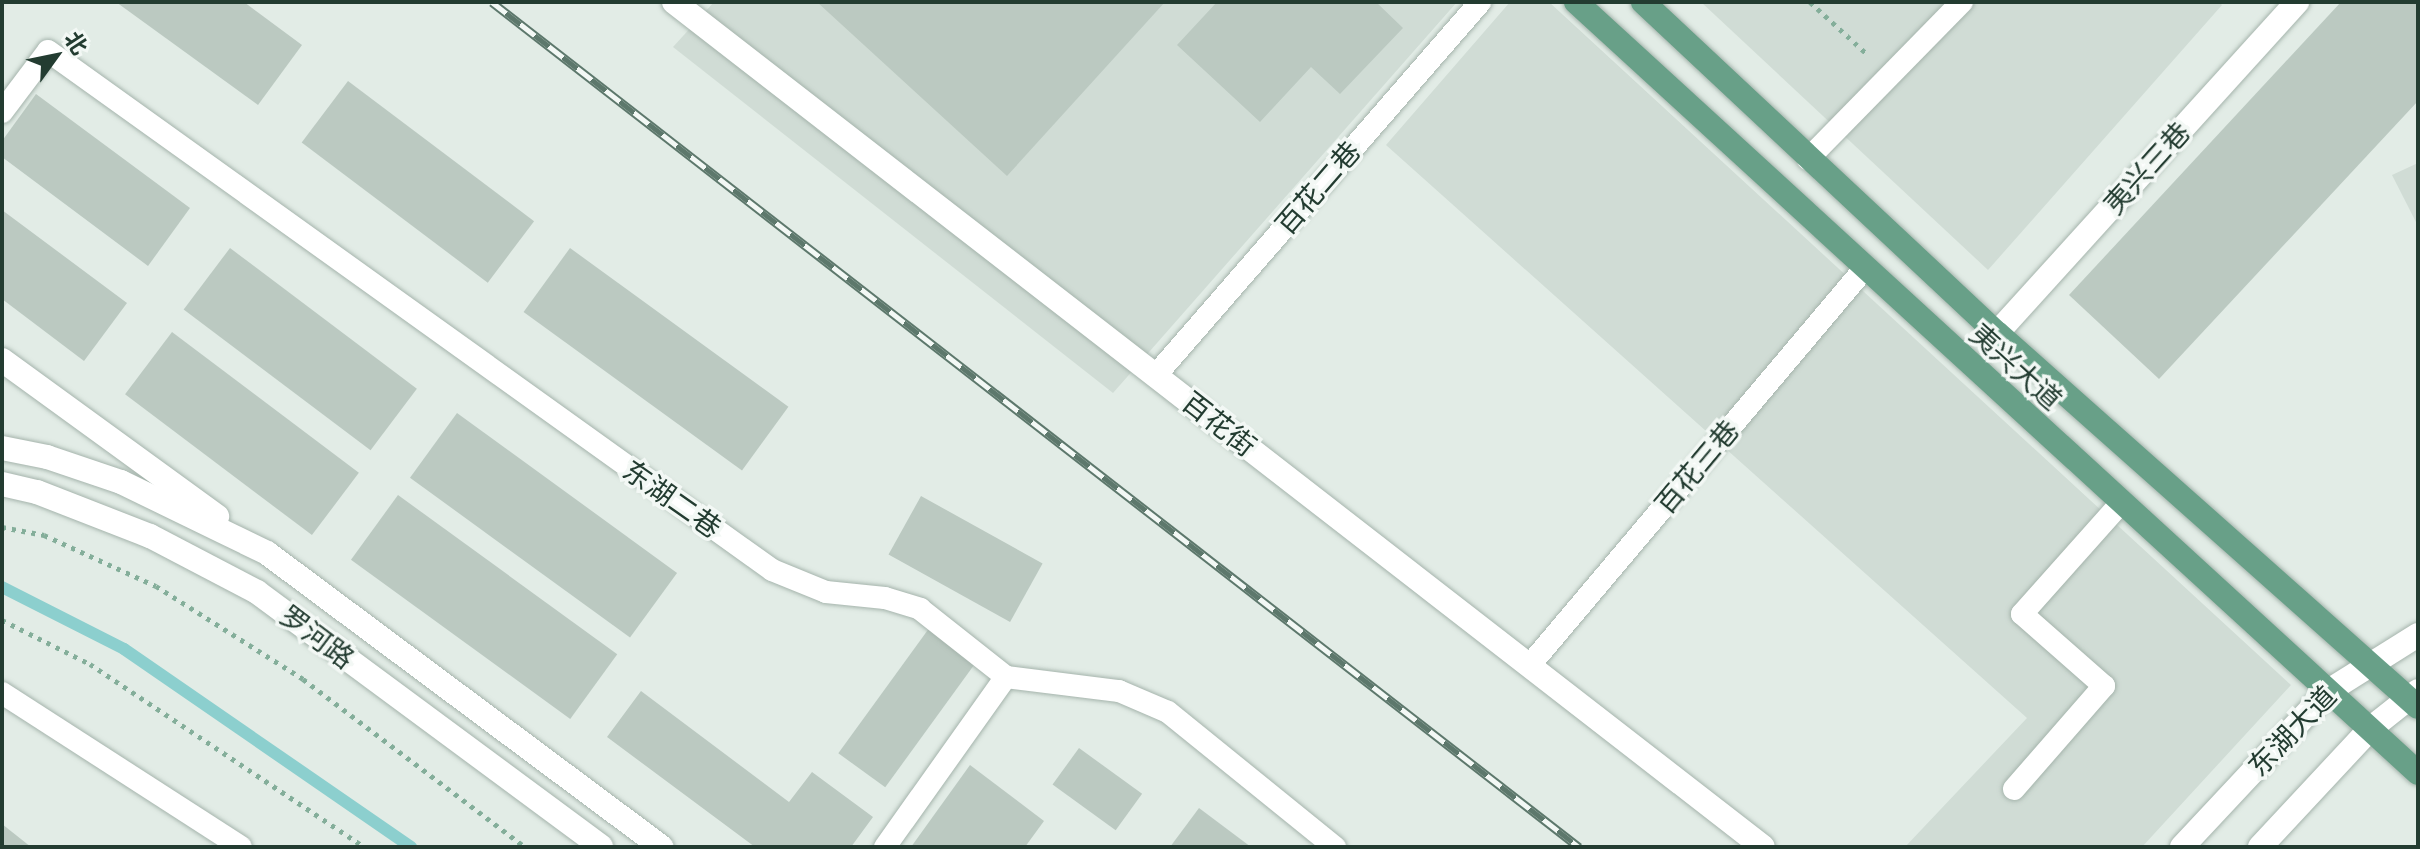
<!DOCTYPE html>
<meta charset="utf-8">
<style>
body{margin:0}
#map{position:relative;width:2420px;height:849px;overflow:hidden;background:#e2ece6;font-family:"PT Sans Narrow","Noto Sans SC",sans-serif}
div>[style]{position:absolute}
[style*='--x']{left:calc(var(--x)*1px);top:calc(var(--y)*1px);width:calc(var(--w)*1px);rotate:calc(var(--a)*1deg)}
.built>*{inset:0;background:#d0dcd5}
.stream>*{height:12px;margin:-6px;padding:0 6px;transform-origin:6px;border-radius:6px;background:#8ccfce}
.building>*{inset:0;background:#bbc9c1;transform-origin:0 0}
.path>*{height:5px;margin-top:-2.5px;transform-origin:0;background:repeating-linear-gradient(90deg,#84ae9a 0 4px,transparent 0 10px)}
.roads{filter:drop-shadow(0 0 2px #a5b4ac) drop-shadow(0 0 2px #a5b4ac)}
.lane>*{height:22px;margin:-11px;padding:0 11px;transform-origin:11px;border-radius:11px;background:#fff}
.street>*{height:24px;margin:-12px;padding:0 12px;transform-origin:12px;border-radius:12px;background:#fff}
.secondary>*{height:24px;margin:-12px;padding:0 12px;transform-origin:12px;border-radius:12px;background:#fff}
.primary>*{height:24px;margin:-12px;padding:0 12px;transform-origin:12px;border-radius:12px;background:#68a088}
.rail>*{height:9px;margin-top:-4.5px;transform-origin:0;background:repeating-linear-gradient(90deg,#f3f8f5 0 18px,#5d786c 0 36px);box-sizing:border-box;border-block:2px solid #5d786c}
span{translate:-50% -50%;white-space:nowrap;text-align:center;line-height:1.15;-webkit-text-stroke:7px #f3f8f5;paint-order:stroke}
.street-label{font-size:28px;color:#233c31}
.frame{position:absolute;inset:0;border:4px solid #233c31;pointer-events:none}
.north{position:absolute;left:16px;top:16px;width:80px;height:80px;-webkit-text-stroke:6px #f3f8f5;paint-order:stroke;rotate:57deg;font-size:22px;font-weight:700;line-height:32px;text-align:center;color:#233c31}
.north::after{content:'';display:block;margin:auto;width:28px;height:36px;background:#233c31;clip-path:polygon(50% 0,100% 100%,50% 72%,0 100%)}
</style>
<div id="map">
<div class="built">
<i style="clip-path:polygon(714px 2px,1457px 2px,1113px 393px,673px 47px)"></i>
<i style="clip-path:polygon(1510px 2px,1549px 2px,2291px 685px,2142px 847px,1905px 847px,2027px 718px,1386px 145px)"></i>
<i style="clip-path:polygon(1701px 2px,2219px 2px,2222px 5px,1988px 270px)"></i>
<i style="clip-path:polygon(2418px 163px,2418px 226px,2392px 175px)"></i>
</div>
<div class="stream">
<i style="--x:2;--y:587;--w:137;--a:26.9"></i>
<i style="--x:124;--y:649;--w:349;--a:34.6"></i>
</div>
<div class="building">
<i style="clip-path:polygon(116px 2px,244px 2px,302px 45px,258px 105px)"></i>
<i style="clip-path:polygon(817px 2px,1165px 2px,1007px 176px)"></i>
<i style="clip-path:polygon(1217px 2px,1376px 2px,1403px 28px,1340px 94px,1311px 67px,1260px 122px,1177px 45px)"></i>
<i style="clip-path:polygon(2341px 2px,2418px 2px,2418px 101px,2159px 379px,2069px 295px)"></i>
<i style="left:348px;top:81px;width:233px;height:77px;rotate:37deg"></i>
<i style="clip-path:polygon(36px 94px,190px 208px,148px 266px,2px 157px,2px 141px)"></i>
<i style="clip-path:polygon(2px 210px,127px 303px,84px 361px,2px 299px)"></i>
<i style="left:230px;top:248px;width:234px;height:77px;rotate:37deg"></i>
<i style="left:570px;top:248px;width:270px;height:79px;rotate:36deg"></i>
<i style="left:172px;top:332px;width:234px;height:78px;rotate:37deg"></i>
<i style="left:457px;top:413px;width:272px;height:80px;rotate:36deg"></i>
<i style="left:398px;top:495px;width:271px;height:80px;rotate:36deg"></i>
<i style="left:921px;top:496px;width:139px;height:67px;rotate:29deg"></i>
<i style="left:930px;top:627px;width:58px;height:156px;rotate:36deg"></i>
<i style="clip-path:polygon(641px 691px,789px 802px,812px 772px,873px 817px,851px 847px,755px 847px,607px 737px)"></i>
<i style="left:1079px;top:748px;width:78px;height:45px;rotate:36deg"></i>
<i style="clip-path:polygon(970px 765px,1044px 821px,1025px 847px,911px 847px)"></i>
<i style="clip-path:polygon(1199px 808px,1251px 847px,1170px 847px)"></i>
<i style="clip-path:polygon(2px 824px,31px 847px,2px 847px)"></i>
</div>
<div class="path">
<i style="--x:1810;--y:2;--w:79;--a:42.4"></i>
<i style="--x:2;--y:527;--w:43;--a:10.8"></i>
<i style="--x:44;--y:535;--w:123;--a:24.5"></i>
<i style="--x:156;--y:586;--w:174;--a:32.3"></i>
<i style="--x:303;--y:679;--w:278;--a:37.1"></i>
<i style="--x:2;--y:620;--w:98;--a:26.6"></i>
<i style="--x:90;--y:664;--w:329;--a:33.7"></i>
</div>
<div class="roads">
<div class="lane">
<i style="--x:2;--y:112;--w:76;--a:-53"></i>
<i style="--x:48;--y:51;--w:891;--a:35.63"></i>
<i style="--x:772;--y:570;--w:58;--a:22.2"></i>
<i style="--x:826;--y:592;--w:59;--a:5.8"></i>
<i style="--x:885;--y:598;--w:37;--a:17"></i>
<i style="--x:920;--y:609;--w:110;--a:38.3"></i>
<i style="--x:1006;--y:677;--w:114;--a:7.1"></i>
<i style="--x:1119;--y:691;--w:53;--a:23.2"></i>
<i style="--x:1168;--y:712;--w:215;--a:39"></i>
<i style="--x:1808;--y:159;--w:220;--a:-45.6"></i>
<i style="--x:1156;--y:375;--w:494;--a:-49"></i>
<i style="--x:1530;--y:665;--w:518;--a:-49.85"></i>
<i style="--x:2;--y:693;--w:284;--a:32.8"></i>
<i style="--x:2014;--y:789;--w:137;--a:-48.9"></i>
<i style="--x:2104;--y:686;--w:109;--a:-138.7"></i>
<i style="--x:2022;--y:614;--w:149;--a:-48.3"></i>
<i style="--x:885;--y:847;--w:209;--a:-54.6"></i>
</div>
<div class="street">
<i style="--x:674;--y:2;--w:1378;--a:37.81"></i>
<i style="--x:1997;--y:333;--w:447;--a:-47.8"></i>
</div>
<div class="secondary">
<i style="--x:2;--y:360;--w:266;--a:36"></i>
<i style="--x:2;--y:448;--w:46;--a:11.3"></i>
<i style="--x:47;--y:457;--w:78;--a:18.7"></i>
<i style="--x:121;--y:482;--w:162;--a:25.9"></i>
<i style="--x:267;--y:553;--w:492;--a:36.7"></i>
<i style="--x:2;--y:484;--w:36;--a:13"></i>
<i style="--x:37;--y:492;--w:121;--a:21.3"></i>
<i style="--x:150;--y:536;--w:121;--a:27.6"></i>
<i style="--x:257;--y:592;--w:428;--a:36.5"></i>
<i style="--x:2182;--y:847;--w:212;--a:-46.9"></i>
<i style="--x:2327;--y:692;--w:107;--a:-32.1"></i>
<i style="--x:2260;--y:847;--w:161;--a:-47"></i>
<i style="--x:2370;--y:729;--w:61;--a:-38.4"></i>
</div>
<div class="primary">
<i style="--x:1576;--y:2;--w:1142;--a:42.48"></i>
<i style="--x:1643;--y:2;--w:485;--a:43.1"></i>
<i style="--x:1997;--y:333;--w:563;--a:41.62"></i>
</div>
</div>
<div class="rail">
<i style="--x:492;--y:2;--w:1377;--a:37.86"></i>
</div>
<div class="street-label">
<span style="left:2147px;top:168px;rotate:-48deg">夷兴三巷</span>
<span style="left:1318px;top:188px;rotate:-49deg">百花二巷</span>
<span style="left:2016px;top:367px;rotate:42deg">夷兴大道</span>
<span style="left:1219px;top:424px;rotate:38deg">百花街</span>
<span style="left:1697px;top:467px;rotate:-50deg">百花三巷</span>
<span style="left:672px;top:499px;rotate:35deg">东湖二巷</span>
<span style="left:317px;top:637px;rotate:37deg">罗河路</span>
<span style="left:2292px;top:731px;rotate:-46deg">东湖大道</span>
</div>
<div class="frame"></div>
<div class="north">北</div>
</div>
